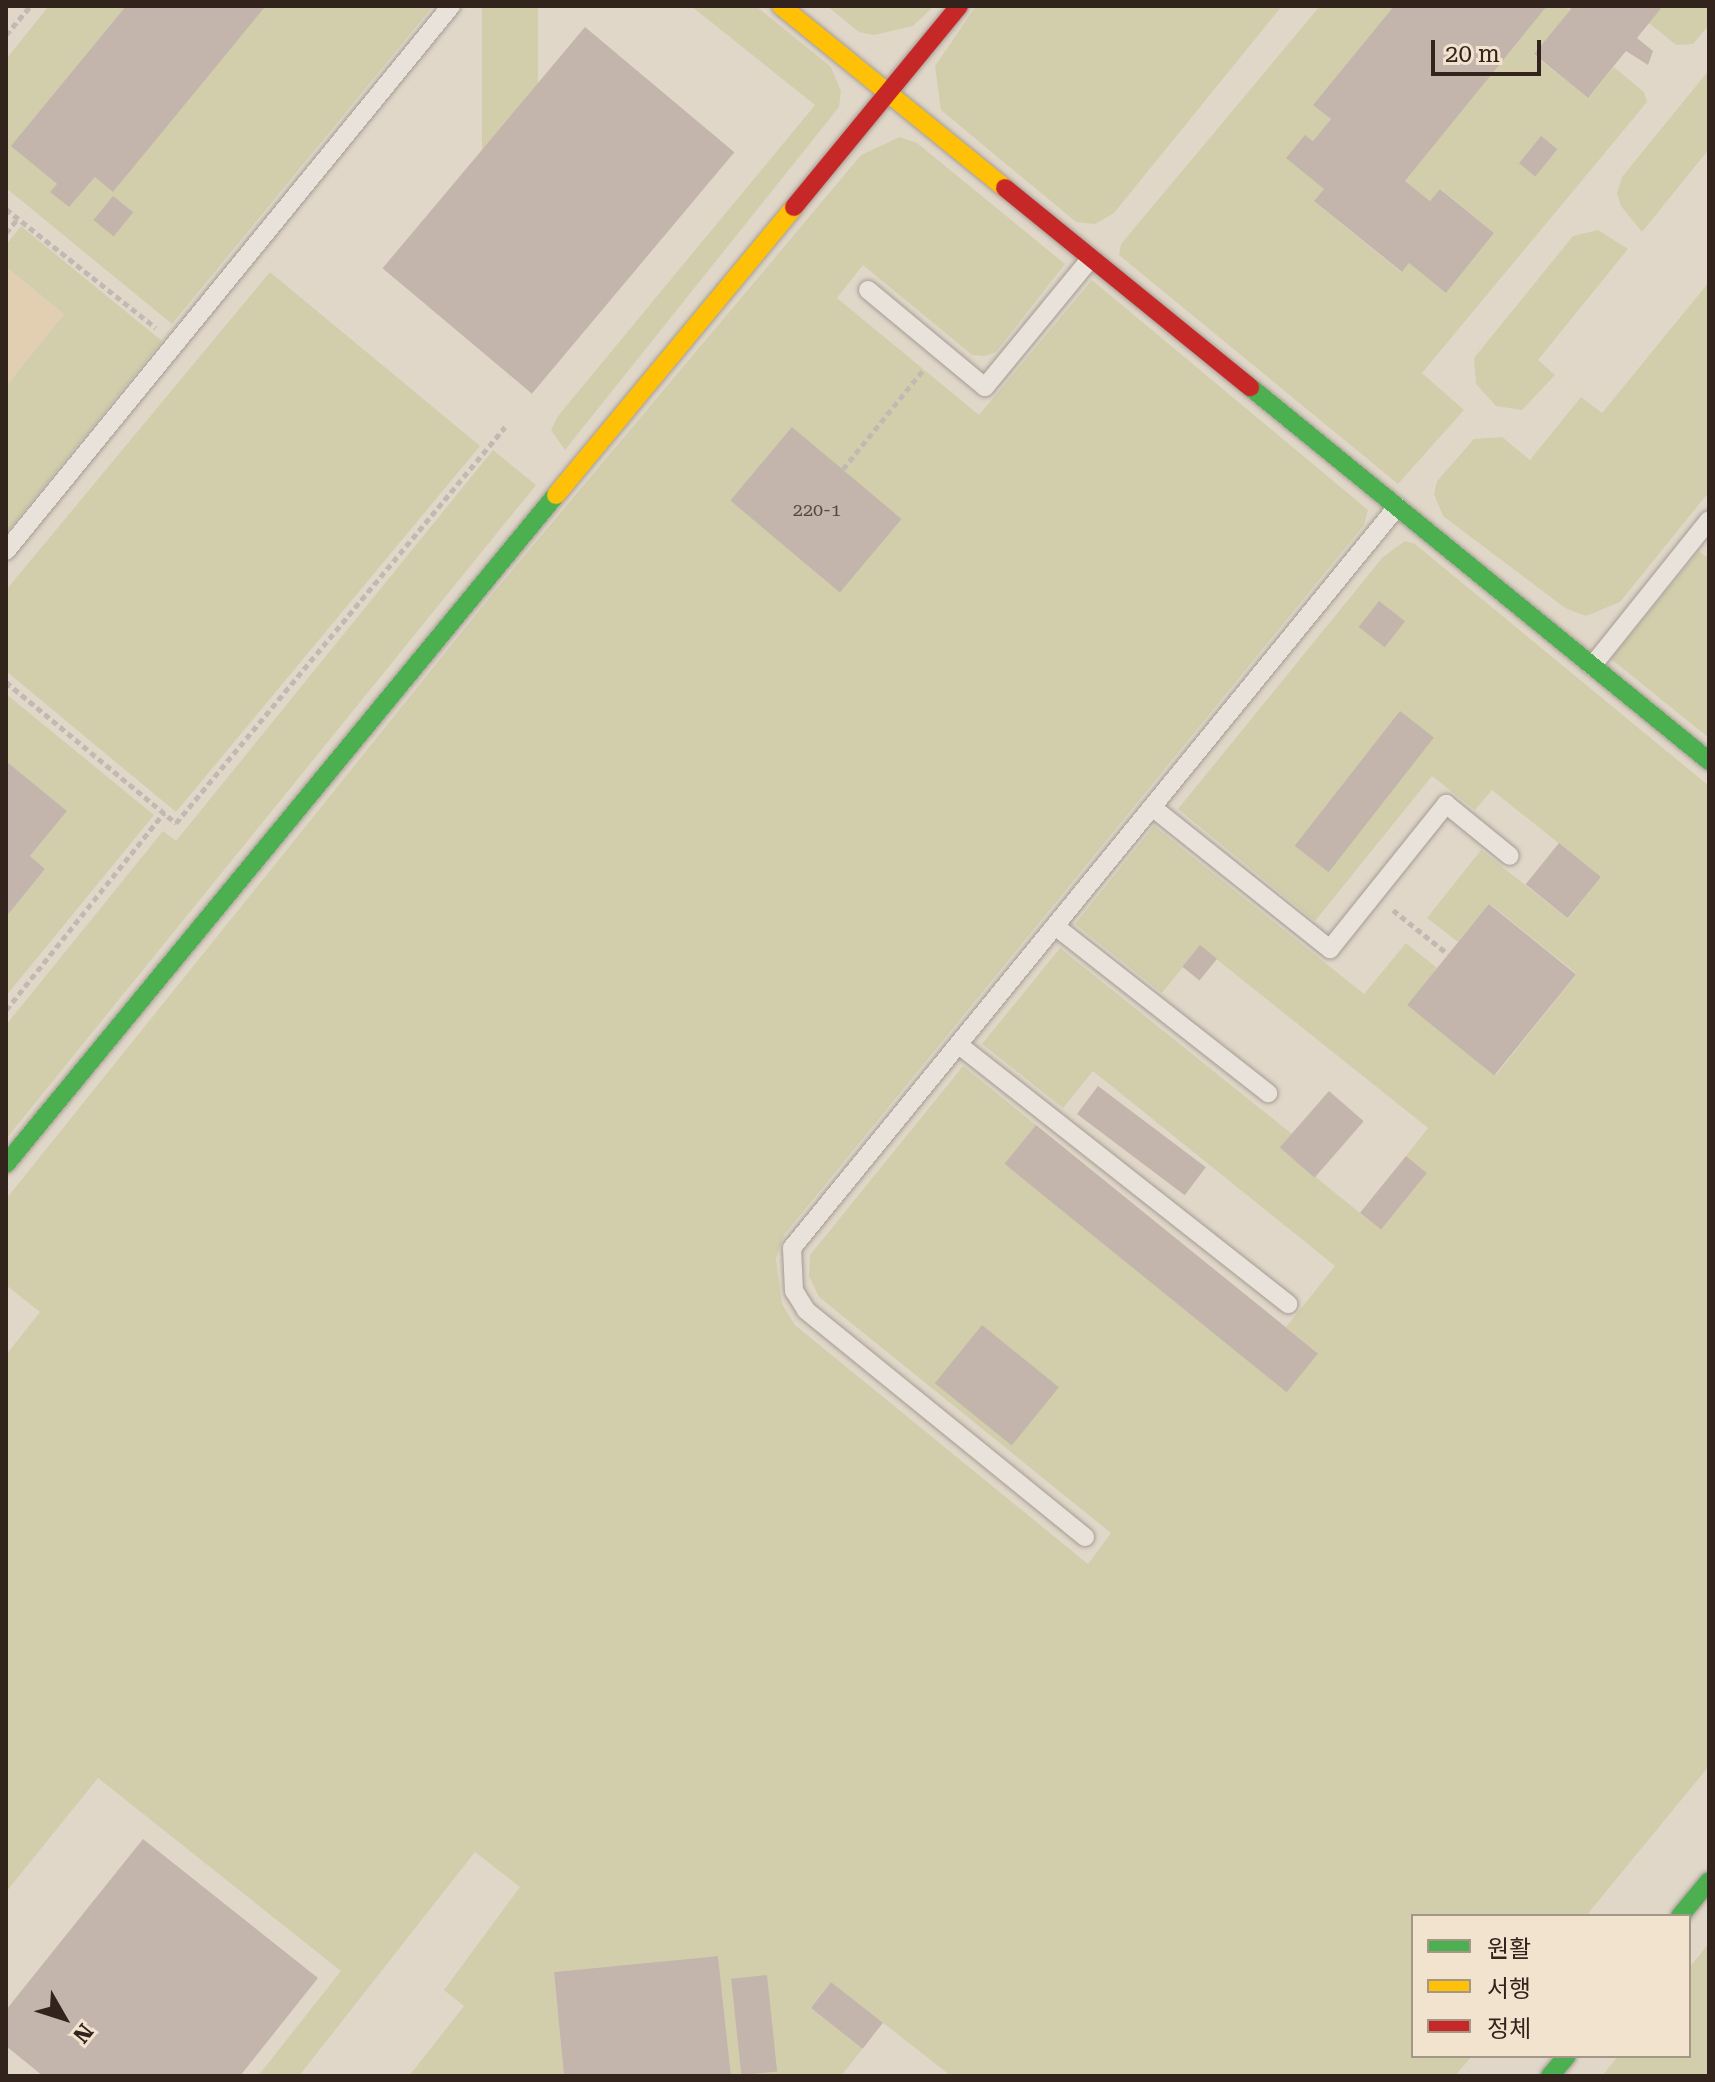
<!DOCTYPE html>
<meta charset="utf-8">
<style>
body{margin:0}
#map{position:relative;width:1715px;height:2082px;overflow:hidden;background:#e0d7c9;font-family:"Roboto Serif","Noto Sans KR",serif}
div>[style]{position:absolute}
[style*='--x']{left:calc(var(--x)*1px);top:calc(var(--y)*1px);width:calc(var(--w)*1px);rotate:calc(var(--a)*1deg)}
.green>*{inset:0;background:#d2ceac;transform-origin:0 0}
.sand>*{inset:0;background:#e2cfb2}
.building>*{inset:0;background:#c3b5ab;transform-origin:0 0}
.path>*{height:5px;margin-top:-2.5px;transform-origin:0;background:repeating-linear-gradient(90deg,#c1b9b2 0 6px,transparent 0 10px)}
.roads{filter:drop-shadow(0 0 2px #a59c93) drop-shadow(0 0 2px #a59c93)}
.lane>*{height:18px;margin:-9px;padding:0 9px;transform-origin:9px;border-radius:9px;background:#e8e2da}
.fast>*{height:18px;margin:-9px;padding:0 9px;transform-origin:9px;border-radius:9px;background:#4caf50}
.slow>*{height:18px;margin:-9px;padding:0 9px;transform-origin:9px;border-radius:9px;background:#ffc107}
.jam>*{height:18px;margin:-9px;padding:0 9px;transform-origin:9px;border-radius:9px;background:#c62828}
span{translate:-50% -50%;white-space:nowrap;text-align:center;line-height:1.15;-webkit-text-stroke:6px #f2e3cf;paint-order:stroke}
.number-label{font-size:18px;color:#564840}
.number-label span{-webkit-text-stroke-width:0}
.frame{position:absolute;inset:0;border:8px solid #32241d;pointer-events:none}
.legend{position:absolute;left:1411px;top:1914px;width:280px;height:144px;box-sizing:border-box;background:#f2e3cf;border:2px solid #a59788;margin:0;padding:10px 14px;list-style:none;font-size:24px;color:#32241d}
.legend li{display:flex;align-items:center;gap:16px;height:40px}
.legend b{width:40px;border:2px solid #a59788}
.north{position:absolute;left:24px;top:1978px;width:80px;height:80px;-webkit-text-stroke:6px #f2e3cf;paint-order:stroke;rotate:129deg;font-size:22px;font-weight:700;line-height:32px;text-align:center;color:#32241d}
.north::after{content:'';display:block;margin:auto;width:28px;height:36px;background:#32241d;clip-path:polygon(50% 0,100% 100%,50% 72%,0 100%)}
.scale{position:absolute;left:1431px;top:40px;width:110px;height:36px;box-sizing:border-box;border:4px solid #32241d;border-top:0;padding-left:10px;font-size:24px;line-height:28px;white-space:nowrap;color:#32241d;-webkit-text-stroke:6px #f2e3cf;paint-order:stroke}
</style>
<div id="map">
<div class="green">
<i style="clip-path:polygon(49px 6px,126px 6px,12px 146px,57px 184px,51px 192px,69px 207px,95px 177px,114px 191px,262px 6px,433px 6px,172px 324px,6px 188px,6px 59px)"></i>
<i style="left:482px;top:6px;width:56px;height:309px"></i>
<i style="clip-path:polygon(691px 6px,756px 6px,831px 67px,841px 91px,839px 107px,565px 450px,551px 430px,558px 416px,815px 105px)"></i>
<i style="clip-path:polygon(827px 6px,934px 6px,913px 26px,874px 35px,859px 32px)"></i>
<i style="clip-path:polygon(976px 6px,1282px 6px,1114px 213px,1095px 224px,1076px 222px,941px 110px,935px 66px)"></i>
<i style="clip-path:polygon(1320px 6px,1394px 6px,1314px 104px,1331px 119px,1313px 141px,1305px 135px,1324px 189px,1315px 202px,1401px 272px,1409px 263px,1446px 293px,1494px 233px,1441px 189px,1430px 201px,1405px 181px,1547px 6px,1571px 9px,1534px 55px,1588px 98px,1614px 67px,1644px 92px,1647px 102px,1422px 373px,1464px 410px,1398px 484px,1119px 255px,1121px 244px)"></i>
<i style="clip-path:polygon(1663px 6px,1709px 6px,1709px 25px,1693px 44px,1676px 45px,1649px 23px)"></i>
<i style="clip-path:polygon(1709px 70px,1709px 149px,1642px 232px,1621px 206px,1617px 193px,1622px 177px)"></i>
<i style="clip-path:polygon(900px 137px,917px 143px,1065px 264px,996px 352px,985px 356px,972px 355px,863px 265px,837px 298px,979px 415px,1092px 280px,1368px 510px,1364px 525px,784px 1235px,776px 1259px,782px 1304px,795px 1325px,1088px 1564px,1111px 1533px,819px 1297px,809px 1276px,810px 1255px,963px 1066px,1036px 1125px,1006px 1164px,1287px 1391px,1318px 1353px,1286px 1327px,1335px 1266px,1093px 1071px,1063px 1108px,982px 1044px,1060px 948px,1292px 1134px,1281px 1149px,1381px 1230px,1427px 1173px,1406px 1156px,1428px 1128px,1200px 946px,1162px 993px,1075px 924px,1154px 826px,1364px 994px,1406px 943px,1437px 968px,1408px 1005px,1496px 1075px,1577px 974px,1490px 904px,1458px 942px,1427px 918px,1481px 850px,1568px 919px,1601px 877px,1492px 790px,1475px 810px,1432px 776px,1315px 921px,1178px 809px,1383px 557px,1405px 541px,1415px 544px,1709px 786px,1709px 1766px,1586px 1916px,1413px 1916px,1413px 2056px,1472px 2056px,1455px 2076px,951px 2076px,831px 1982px,810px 2008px,863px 2048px,841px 2076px,731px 2076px,718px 1956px,554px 1972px,564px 2076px,409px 2076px,464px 2006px,444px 1990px,520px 1887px,475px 1852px,299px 2076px,258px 2076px,341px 1971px,98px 1778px,6px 1892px,6px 1355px,40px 1312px,6px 1285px,6px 1199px,494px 592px,861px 155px)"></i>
<i style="clip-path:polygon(21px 226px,162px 341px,6px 533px,6px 386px,64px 314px,6px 267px,6px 245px)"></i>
<i style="clip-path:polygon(1598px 230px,1628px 249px,1538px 360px,1555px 375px,1522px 410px,1496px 406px,1476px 384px,1474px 358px,1573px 236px)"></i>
<i style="clip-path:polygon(270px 272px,480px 446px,176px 812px,6px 671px,6px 590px)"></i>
<i style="clip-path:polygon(1709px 282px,1709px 492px,1620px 602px,1586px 616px,1565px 608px,1443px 516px,1434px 494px,1437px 481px,1474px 439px,1502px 437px,1530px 460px,1581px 397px,1602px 413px)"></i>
<i style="clip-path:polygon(493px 450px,536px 485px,6px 1139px,6px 1025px,163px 831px,176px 841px)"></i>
<i style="clip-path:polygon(1699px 551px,1709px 559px,1709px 738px,1611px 659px)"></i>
<i style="clip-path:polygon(6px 694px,154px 815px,6px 996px,6px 917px,45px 869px,30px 856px,67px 811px,6px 761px)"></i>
<i style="clip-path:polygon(1709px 1943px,1709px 2076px,1602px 2076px,1618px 2056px,1689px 2056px,1689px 1968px)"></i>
</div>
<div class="sand">
<i style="clip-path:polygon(6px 267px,64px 314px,6px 386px)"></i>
</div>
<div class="building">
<i style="clip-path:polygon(126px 6px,264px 8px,113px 192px,95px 177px,69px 207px,50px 192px,57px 184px,11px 146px)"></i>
<i style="clip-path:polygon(1394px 6px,1547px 6px,1405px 181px,1430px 201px,1440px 189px,1494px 233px,1446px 293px,1409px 263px,1402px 272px,1314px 201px,1324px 189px,1286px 158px,1305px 135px,1313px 141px,1331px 119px,1313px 105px)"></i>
<i style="clip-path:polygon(1567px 6px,1663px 6px,1637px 38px,1653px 51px,1648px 65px,1626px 51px,1588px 98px,1534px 54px,1571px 9px)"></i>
<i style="left:585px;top:27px;width:195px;height:315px;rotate:40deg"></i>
<i style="left:1541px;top:136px;width:21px;height:35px;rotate:39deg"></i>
<i style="left:113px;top:196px;width:26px;height:31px;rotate:39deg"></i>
<i style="left:792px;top:427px;width:143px;height:96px;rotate:40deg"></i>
<i style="left:1379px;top:601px;width:33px;height:33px;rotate:38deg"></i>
<i style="left:1400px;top:711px;width:43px;height:171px;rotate:38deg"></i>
<i style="clip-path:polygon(6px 761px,67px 811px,30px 856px,45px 869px,6px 917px)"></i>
<i style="left:1559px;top:843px;width:54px;height:53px;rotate:39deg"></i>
<i style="left:1489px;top:904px;width:112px;height:130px;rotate:39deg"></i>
<i style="left:1200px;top:945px;width:22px;height:28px;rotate:39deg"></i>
<i style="left:1098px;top:1086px;width:135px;height:35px;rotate:37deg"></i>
<i style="left:1329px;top:1091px;width:46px;height:75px;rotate:41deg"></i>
<i style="left:1036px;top:1125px;width:363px;height:50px;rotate:39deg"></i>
<i style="left:1406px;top:1156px;width:27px;height:73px;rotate:39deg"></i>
<i style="left:982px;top:1325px;width:99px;height:75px;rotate:39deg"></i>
<i style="clip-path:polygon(143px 1839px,318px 1978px,240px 2076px,43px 2076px,6px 2046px,6px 2010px)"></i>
<i style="clip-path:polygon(718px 1956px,731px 2076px,564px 2076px,554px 1972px)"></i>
<i style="left:767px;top:1975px;width:97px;height:36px;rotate:84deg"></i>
<i style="left:831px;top:1982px;width:66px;height:33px;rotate:38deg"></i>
</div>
<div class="path">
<i style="--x:6;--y:35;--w:38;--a:-50"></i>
<i style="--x:6;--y:209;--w:191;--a:38.4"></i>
<i style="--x:6;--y:233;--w:19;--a:-51"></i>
<i style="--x:843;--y:469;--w:129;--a:-51"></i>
<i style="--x:6;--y:682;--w:221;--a:39.7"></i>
<i style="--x:176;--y:823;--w:515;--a:-50.28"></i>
<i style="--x:1393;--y:910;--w:70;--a:38.7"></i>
<i style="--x:6;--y:1010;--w:253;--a:-51.3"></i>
</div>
<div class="roads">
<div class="lane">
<i style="--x:868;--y:290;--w:152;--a:39.7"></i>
<i style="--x:985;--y:387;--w:167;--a:-50.6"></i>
<i style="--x:6;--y:551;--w:704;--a:-50.77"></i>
<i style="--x:1592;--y:666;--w:187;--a:-51.3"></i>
<i style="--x:1152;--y:807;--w:228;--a:38.6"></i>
<i style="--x:1330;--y:949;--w:186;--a:-51.3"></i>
<i style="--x:1446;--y:804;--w:82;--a:39.1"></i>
<i style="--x:1055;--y:926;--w:271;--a:38.1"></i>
<i style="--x:959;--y:1045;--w:419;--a:38.2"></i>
<i style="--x:1085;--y:1537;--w:360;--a:-140.9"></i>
<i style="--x:806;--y:1310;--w:22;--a:-122"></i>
<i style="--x:794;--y:1291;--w:43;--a:-92.7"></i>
<i style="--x:792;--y:1248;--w:957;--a:-50.77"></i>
</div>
<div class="fast">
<i style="--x:1250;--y:387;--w:592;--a:39.17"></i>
<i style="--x:6;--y:1164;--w:866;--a:-50.58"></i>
<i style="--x:1680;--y:1916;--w:45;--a:-50.4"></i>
<i style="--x:1550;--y:2076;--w:26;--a:-50"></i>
</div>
<div class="slow">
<i style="--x:781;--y:6;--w:289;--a:39.1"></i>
<i style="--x:556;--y:495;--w:374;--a:-50.4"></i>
</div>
<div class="jam">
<i style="--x:1005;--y:188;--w:316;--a:39.1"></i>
<i style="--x:794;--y:207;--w:260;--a:-50.6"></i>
</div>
</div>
<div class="number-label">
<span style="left:817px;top:510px">220-1</span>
</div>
<div class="frame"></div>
<ul class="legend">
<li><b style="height:10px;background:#4caf50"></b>원활</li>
<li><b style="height:10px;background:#ffc107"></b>서행</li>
<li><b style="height:10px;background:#c62828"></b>정체</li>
</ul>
<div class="north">N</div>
<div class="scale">20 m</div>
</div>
